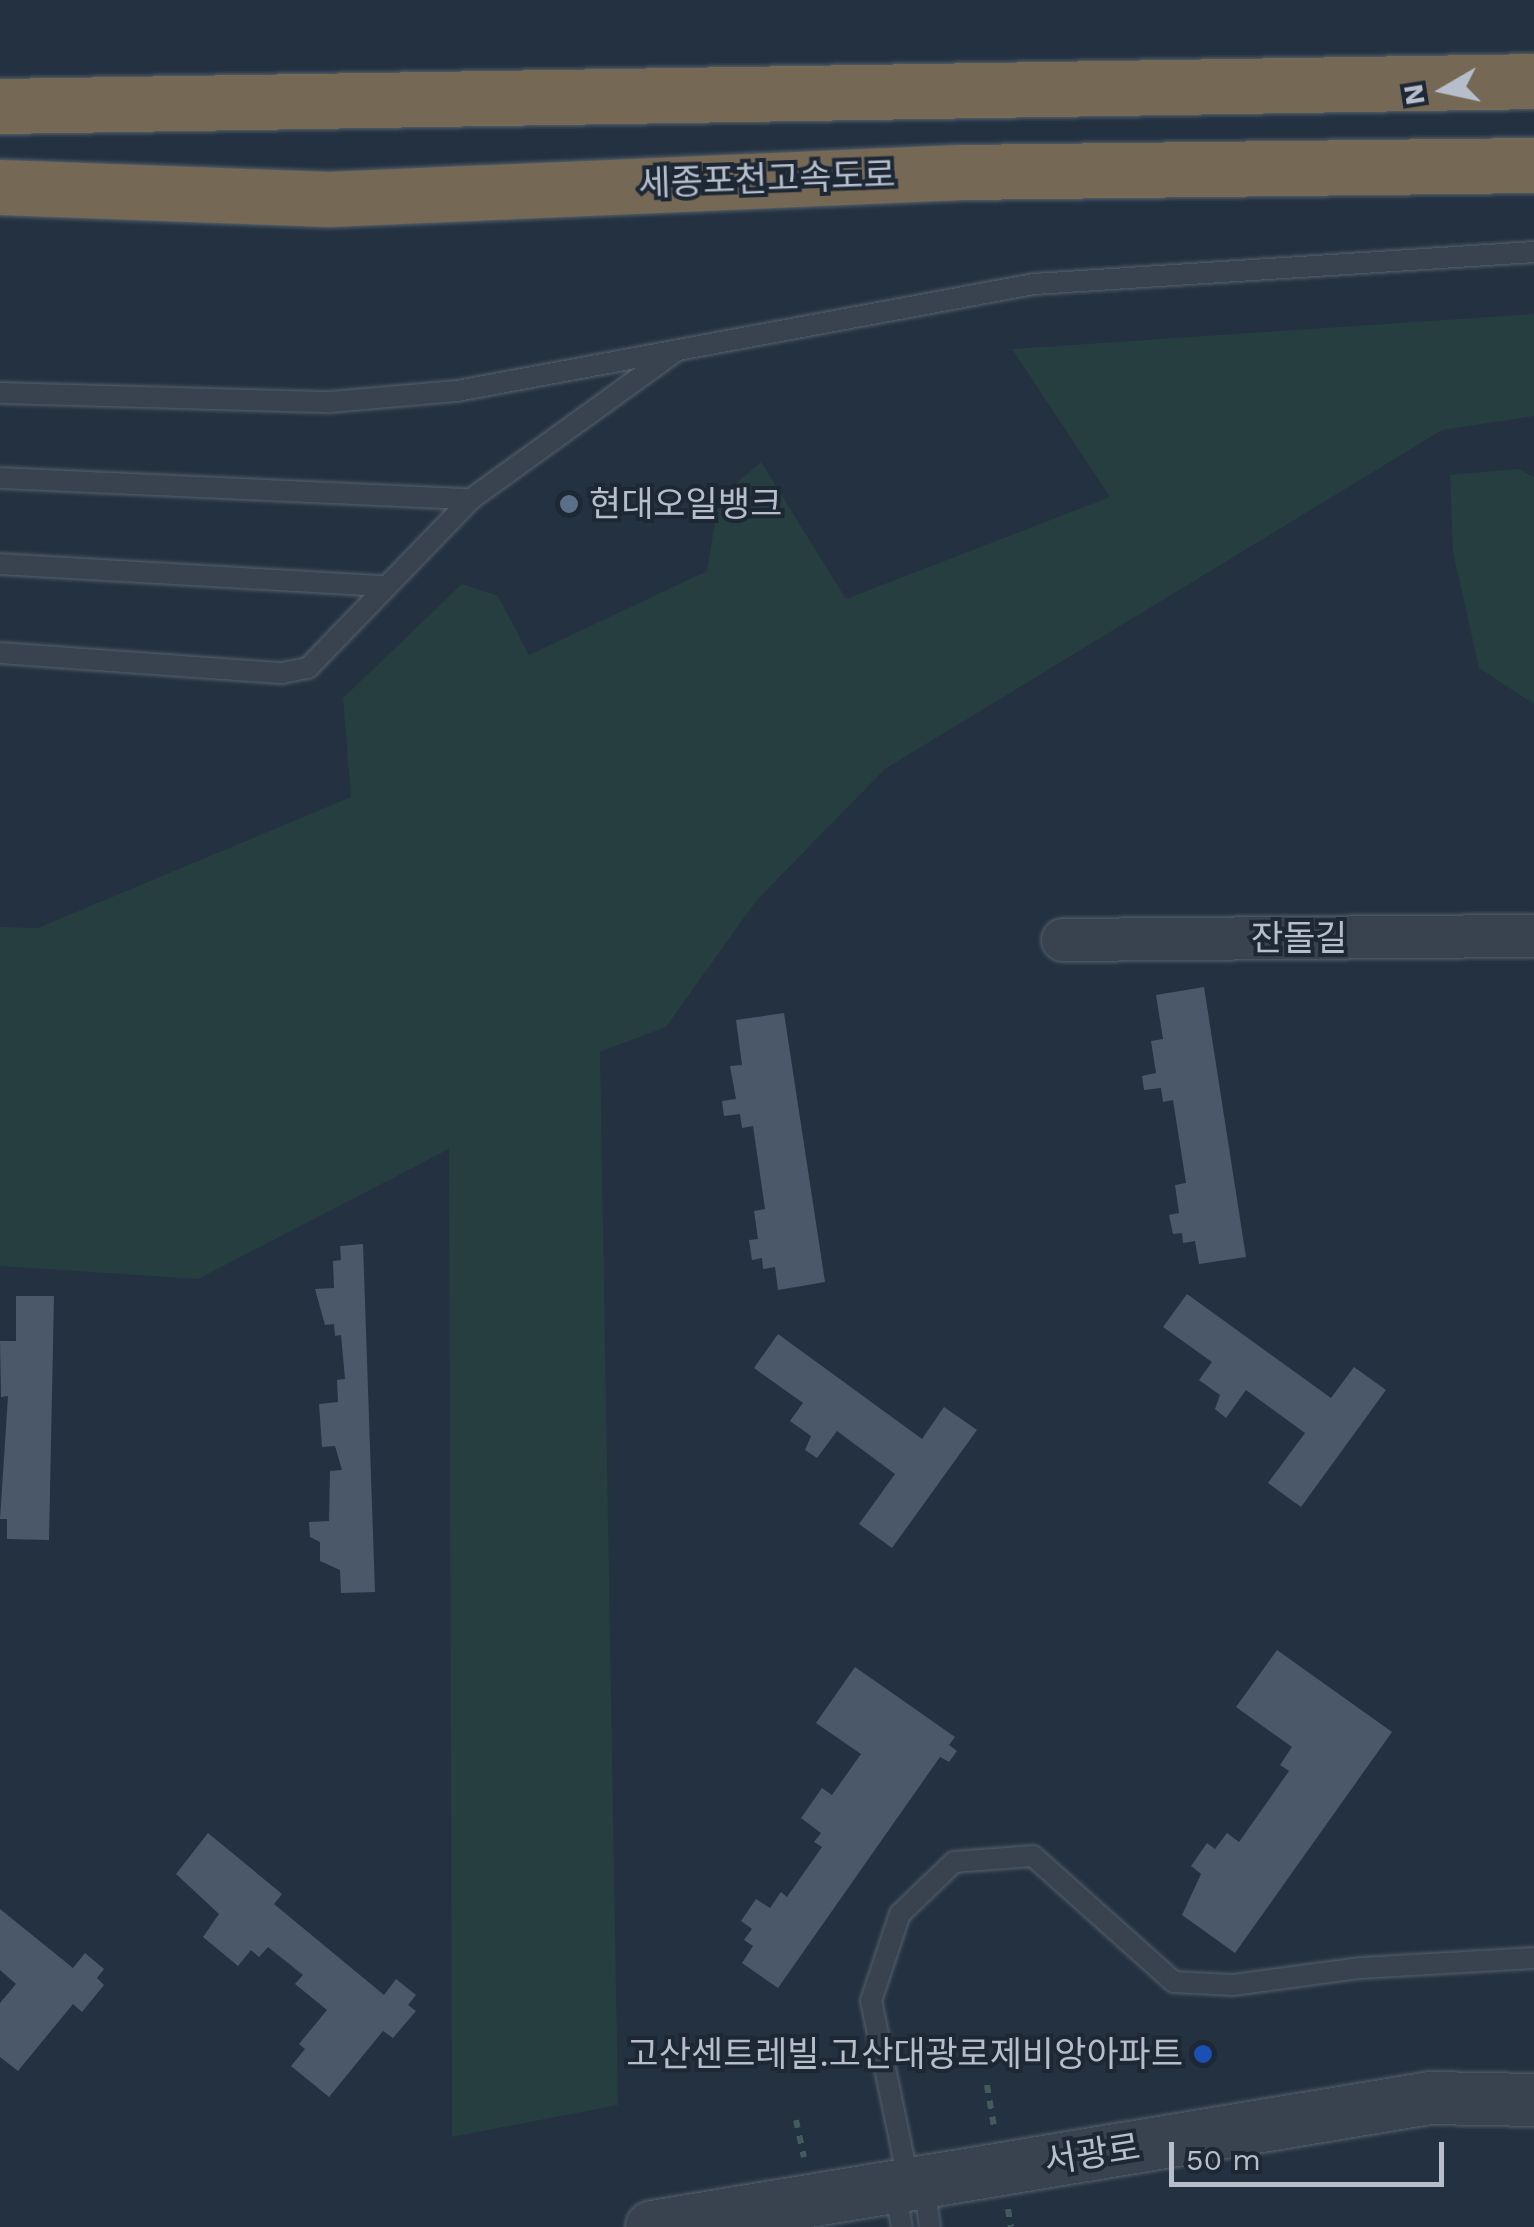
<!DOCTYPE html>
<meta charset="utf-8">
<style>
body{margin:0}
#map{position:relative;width:1534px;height:2227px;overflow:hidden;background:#243140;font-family:"Work Sans","Noto Sans KR",sans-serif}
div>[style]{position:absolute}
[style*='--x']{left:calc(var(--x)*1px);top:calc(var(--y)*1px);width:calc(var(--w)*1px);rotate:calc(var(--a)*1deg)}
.green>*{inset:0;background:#263e40}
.building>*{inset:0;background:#4a5869}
.path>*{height:6px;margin-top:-3px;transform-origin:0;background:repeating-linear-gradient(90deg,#445b5d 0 8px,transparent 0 16px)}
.roads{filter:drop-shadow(0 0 2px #56616d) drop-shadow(0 0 2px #56616d)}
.service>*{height:20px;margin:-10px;padding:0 10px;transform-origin:10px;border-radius:10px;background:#38434f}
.minor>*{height:42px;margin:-21px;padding:0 21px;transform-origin:21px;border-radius:21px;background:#38434f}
.tertiary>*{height:52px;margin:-26px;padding:0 26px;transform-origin:26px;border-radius:26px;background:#38434f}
.motorway>*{height:55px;margin:-27.5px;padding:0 27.5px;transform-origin:27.5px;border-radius:27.5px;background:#756855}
.dots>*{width:28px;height:28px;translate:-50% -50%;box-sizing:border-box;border:5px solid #1d2834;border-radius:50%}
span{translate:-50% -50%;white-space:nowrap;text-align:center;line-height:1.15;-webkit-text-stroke:8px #1d2834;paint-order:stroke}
.street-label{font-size:35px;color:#b5beca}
.poi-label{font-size:35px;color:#b5beca}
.left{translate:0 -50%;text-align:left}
.right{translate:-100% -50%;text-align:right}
.north{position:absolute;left:1394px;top:40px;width:100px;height:100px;-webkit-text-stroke:8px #1d2834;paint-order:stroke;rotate:261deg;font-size:28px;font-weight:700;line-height:40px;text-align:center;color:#b5beca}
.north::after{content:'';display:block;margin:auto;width:35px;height:45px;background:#b5beca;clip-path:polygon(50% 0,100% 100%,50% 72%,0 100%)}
.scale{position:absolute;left:1169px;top:2142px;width:275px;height:45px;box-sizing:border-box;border:5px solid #b5beca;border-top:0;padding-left:12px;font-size:30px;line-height:35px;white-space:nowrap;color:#b5beca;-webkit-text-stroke:8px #1d2834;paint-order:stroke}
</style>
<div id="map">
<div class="green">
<i style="clip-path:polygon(1534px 314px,1534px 416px,1442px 430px,885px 769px,756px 901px,666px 1027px,600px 1052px,618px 2105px,452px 2137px,449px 1149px,198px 1279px,0 1266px,0 927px,38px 928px,351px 797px,343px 698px,462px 584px,498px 596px,529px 655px,707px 571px,719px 498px,761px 462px,846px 599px,1110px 497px,1012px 349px)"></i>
<i style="clip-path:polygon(1518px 469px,1534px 477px,1534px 704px,1479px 668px,1453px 552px,1450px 475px)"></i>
</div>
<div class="building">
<i style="clip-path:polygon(1204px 987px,1246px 1257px,1199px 1264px,1195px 1241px,1183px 1243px,1182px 1233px,1173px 1234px,1169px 1215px,1179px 1213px,1175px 1185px,1186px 1183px,1173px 1100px,1163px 1102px,1161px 1088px,1144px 1090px,1142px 1076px,1156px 1073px,1151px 1041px,1163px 1039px,1156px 995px)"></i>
<i style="clip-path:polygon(784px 1013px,825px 1282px,778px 1290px,775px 1267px,763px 1269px,762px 1258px,752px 1260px,749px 1240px,758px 1239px,754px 1211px,765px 1209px,753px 1126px,742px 1128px,740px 1114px,724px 1116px,722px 1101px,736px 1099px,730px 1066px,742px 1065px,736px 1020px)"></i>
<i style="clip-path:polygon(363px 1244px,375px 1592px,341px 1593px,340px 1570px,320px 1561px,320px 1542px,310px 1537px,309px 1522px,329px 1521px,330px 1471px,342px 1470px,335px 1446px,322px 1447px,319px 1404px,338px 1402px,337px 1380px,345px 1379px,341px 1335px,335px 1336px,334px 1324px,325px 1325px,315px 1289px,334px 1288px,333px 1261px,341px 1260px,340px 1246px)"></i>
<i style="clip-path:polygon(1187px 1294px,1331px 1398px,1354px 1367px,1386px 1390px,1301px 1507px,1268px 1483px,1305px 1433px,1246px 1390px,1226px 1418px,1215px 1409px,1220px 1395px,1199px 1380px,1212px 1362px,1163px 1327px)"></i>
<i style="clip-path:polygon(16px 1296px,54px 1296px,49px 1540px,7px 1539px,7px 1519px,0 1519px,8px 1396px,1px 1397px,0 1341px,16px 1341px)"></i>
<i style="clip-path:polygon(778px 1334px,922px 1439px,944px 1407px,977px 1430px,892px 1548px,859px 1524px,895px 1474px,837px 1431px,817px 1458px,805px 1450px,811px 1436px,790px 1421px,803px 1403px,754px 1368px)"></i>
<i style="clip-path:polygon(1277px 1650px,1392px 1732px,1235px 1953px,1182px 1915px,1201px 1874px,1191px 1866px,1207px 1843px,1215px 1849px,1227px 1833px,1239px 1842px,1289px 1771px,1280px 1765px,1292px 1747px,1236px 1707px)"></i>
<i style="clip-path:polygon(855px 1667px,955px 1737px,949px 1745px,957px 1751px,949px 1762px,940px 1757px,778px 1988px,742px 1963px,753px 1946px,744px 1940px,752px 1929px,741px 1921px,756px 1899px,770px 1908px,781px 1892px,787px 1897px,822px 1847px,814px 1842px,821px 1833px,801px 1818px,822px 1788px,832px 1795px,861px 1754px,816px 1723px)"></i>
<i style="clip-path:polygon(208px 1833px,282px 1894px,274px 1904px,384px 1995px,396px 1979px,416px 1995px,408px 2005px,416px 2011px,393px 2038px,383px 2031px,329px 2097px,291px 2066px,305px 2049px,299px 2044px,327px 2010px,295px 1984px,303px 1975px,268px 1947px,259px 1957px,251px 1950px,238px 1966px,203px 1937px,219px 1914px,176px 1874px)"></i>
<i style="clip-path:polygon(0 1909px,73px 1968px,85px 1953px,104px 1969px,97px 1978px,104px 1985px,82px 2012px,73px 2004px,18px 2071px,0 2057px,0 2003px,16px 1984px,0 1970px)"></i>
</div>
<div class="path">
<i style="--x:987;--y:2085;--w:43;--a:80.5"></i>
<i style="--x:796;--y:2120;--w:38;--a:78"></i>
<i style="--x:1008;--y:2209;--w:18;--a:81"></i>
</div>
<div class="roads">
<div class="service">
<i style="--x:0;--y:393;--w:330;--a:1.6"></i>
<i style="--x:330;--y:402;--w:127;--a:-5"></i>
<i style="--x:457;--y:391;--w:587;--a:-10.51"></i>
<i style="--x:1034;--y:284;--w:501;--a:-3.66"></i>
<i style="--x:0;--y:478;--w:471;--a:2.6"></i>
<i style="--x:0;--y:564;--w:383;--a:3.3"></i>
<i style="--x:0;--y:653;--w:283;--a:4.1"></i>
<i style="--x:282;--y:673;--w:26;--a:-11"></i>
<i style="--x:308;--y:668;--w:235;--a:-46"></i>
<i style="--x:471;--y:499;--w:253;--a:-35.8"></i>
<i style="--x:909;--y:2184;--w:187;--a:-101.7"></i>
<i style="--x:871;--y:2001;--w:92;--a:-71.6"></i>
<i style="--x:900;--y:1914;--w:75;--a:-43.9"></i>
<i style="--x:954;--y:1862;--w:79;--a:-4.3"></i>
<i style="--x:1033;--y:1856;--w:189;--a:41.8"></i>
<i style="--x:1174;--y:1982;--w:59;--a:2.9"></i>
<i style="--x:1233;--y:1985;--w:129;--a:-7.6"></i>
<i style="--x:1361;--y:1968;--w:173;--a:-3.3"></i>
<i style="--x:924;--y:2185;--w:42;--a:81.9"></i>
<i style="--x:895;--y:2188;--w:40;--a:80"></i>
</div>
<div class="minor">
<i style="--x:1063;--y:940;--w:471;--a:-0.5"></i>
</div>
<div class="tertiary">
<i style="--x:652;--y:2227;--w:789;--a:-9.41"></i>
<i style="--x:1430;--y:2098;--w:104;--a:1.1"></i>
</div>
<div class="motorway">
<i style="--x:0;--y:106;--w:1534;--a:-0.93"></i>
<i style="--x:0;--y:187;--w:329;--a:2.1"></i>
<i style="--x:329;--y:199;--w:632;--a:-2.45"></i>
<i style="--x:960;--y:172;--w:574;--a:-0.7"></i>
</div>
</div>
<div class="dots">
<i style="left:569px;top:504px;background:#5c6f8a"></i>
<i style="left:1203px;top:2054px;background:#1a4fb4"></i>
</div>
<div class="street-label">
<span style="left:767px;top:179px;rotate:-2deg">세종포천고속도로</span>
<span style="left:1299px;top:938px">잔돌길</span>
<span style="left:1092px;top:2154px;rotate:-9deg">서광로</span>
</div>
<div class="poi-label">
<span class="left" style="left:589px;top:504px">현대오일뱅크</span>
<span class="right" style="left:1183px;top:2054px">고산센트레빌.고산대광로제비앙아파트</span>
</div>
<div class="north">N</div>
<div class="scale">50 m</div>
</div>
